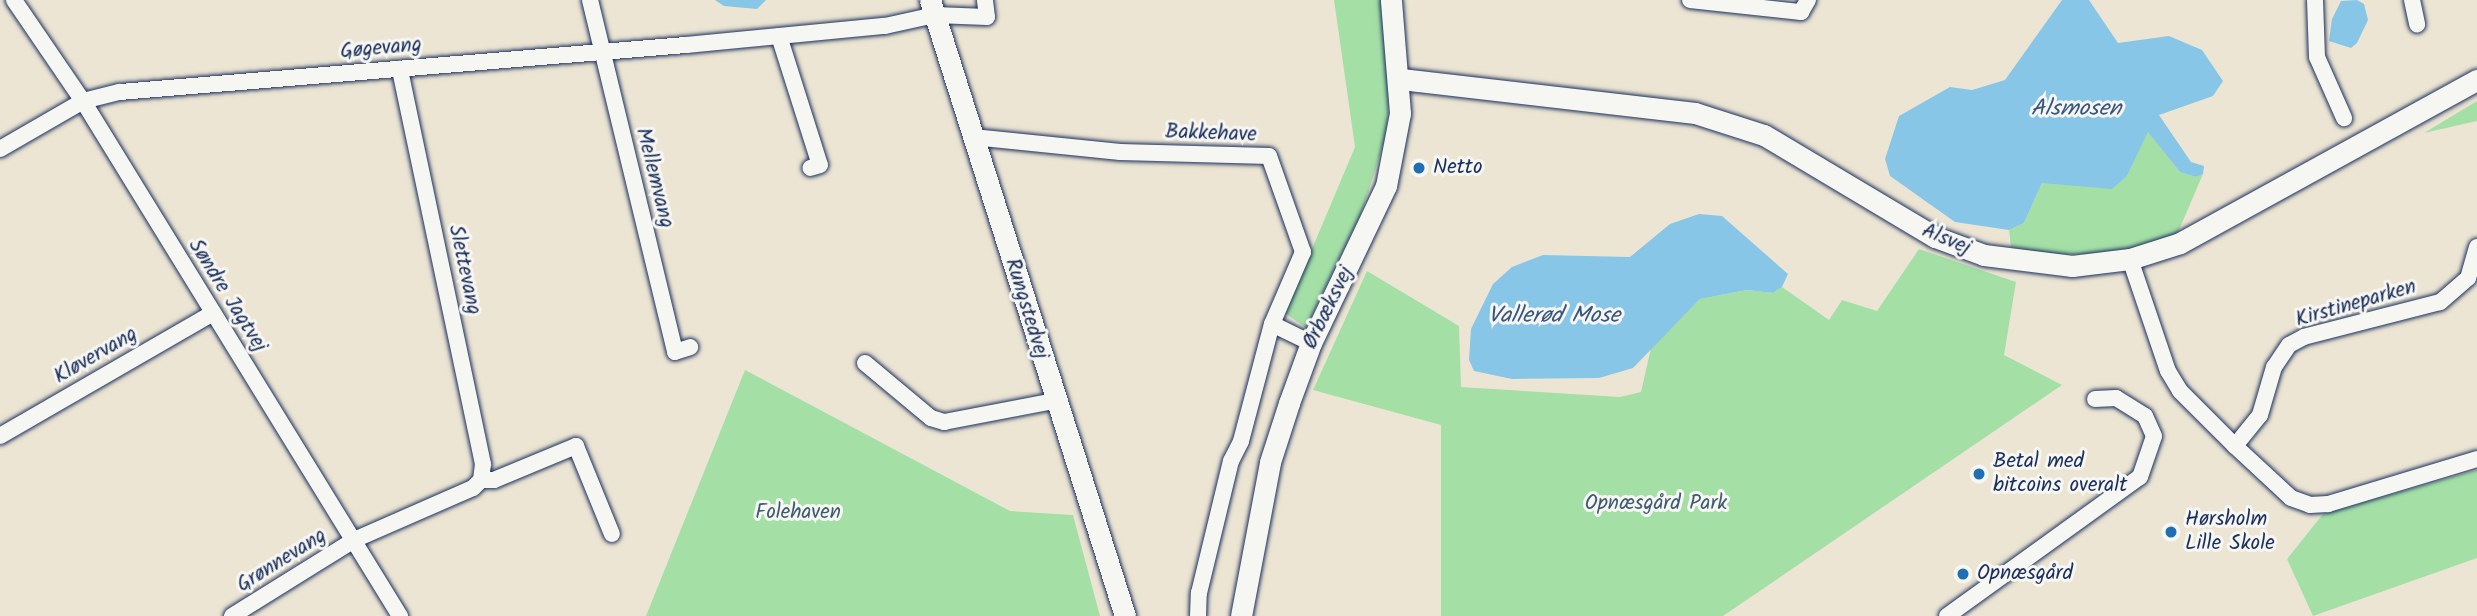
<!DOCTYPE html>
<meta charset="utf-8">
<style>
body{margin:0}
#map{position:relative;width:2477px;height:616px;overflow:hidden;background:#ece5d3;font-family:Kalam,sans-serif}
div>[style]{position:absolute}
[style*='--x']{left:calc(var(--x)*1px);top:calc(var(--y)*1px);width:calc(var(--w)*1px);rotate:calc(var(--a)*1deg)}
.green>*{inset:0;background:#a4e0a6}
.water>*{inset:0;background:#88c6e8}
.roads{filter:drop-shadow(0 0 2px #1b2f5e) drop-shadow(0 0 2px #1b2f5e)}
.street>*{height:16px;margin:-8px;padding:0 8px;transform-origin:8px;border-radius:8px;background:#f6f6f2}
.secondary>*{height:21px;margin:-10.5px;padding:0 10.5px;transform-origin:10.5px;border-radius:10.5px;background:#f6f6f2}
.dots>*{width:19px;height:19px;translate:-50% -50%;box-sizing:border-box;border:4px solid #f6f6f2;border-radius:50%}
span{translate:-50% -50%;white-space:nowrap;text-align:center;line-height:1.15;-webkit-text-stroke:6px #f6f6f2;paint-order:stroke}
.street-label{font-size:21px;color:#1b2f5e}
.poi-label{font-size:21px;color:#1b2f5e}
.left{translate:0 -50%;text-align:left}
.park-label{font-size:21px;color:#3d5b70}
.water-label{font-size:23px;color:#365580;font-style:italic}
</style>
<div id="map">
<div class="green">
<i style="clip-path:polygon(1334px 0,1383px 0,1390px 73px,1387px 133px,1361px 214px,1306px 328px,1285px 313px,1355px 147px)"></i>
<i style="clip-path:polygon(2477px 101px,2477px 121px,2424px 133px)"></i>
<i style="clip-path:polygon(2148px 131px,2180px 172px,2196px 177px,2203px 174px,2176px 237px,2134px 250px,2092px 254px,2049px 254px,2011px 247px,2009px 230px,2024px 223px,2042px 183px,2127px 176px)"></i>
<i style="clip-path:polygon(1919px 249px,2016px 282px,2004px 355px,2062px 385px,1723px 616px,1441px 616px,1441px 425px,1313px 390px,1367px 271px,1459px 326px,1461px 387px,1620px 397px,1641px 392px,1651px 348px,1700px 299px,1747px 290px,1773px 293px,1782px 287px,1829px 320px,1842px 300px,1877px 311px)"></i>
<i style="clip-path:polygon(745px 370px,1010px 511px,1073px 515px,1100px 616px,646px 616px)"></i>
<i style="clip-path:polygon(2477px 470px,2477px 558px,2313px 616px,2287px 559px,2323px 514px)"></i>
</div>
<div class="water">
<i style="clip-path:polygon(715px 0,766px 0,757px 9px,724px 6px)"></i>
<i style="clip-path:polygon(2062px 0,2089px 0,2118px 43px,2169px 36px,2202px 50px,2223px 81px,2213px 96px,2159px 115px,2191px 162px,2204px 166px,2203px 174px,2196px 177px,2180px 172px,2148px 132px,2127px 176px,2112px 189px,2042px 183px,2024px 223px,2009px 230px,1955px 222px,1890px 176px,1885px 159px,1899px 116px,1950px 87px,1972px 90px,2005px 80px)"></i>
<i style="clip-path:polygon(2357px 0,2364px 4px,2368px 20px,2357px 43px,2351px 48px,2329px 41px,2332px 19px,2341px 1px)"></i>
<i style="clip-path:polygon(1699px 214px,1722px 216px,1788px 274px,1782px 287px,1773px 293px,1747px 290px,1700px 299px,1633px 368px,1599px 378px,1512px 379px,1474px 371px,1469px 360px,1471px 329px,1493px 284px,1512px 267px,1543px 255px,1630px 257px,1670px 224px)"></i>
</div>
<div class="roads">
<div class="street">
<i style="--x:14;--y:0;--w:122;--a:55.7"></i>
<i style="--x:83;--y:101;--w:605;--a:58.39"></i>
<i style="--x:590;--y:0;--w:362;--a:76.4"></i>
<i style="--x:675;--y:352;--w:16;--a:-18"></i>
<i style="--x:1690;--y:0;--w:112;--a:6.2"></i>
<i style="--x:1801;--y:12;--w:14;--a:-60"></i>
<i style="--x:2315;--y:0;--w:57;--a:88"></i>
<i style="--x:2317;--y:57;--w:67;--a:66.1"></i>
<i style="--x:2412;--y:0;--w:25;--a:78"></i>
<i style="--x:779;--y:36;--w:135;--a:72.4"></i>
<i style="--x:820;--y:165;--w:10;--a:163"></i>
<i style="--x:973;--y:137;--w:148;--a:5.8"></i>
<i style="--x:1120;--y:152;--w:149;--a:1.5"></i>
<i style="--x:1269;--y:156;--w:102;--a:70.5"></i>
<i style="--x:1303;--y:252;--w:78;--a:113.3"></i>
<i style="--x:0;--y:149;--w:96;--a:-30"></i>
<i style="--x:83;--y:101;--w:38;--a:-14"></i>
<i style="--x:120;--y:92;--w:568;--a:-4.75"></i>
<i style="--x:686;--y:45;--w:200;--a:-5.5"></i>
<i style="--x:885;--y:26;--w:51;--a:-12.4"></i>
<i style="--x:935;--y:15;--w:52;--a:2.2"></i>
<i style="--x:987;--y:17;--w:17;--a:-97"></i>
<i style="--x:2477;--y:247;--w:32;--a:106"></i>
<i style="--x:2468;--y:278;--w:37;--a:139"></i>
<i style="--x:2440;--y:302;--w:140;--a:165.6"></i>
<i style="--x:2304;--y:337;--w:17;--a:152"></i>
<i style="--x:2289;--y:345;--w:27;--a:124"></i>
<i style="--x:2274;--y:367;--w:50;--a:106.3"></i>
<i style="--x:2260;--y:415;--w:40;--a:129"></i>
<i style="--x:2235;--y:446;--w:76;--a:42.9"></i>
<i style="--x:2291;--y:498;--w:20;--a:20"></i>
<i style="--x:2310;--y:505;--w:18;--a:-3"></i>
<i style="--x:2328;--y:504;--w:156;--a:-16.8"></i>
<i style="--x:2130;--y:259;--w:118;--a:71.3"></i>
<i style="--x:2168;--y:371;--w:23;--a:59"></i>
<i style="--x:2180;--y:391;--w:78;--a:45"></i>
<i style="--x:865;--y:363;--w:86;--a:39.8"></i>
<i style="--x:931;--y:418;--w:14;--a:17"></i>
<i style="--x:944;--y:422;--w:112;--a:-10.8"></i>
<i style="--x:0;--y:436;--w:246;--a:-30"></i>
<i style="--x:481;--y:480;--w:13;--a:0"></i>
<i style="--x:494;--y:480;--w:89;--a:-22.5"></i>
<i style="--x:576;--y:446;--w:95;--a:67.8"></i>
<i style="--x:232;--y:616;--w:144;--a:-31.9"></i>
<i style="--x:354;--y:540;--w:130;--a:-23.6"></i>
<i style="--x:473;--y:488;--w:11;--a:-45"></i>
<i style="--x:481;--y:480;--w:16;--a:-83"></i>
<i style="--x:483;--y:464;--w:404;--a:-101.9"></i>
<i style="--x:1198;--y:616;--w:23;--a:-88"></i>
<i style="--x:1199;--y:593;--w:136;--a:-76.4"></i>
<i style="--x:1231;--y:461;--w:22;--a:-63"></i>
<i style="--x:1241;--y:441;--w:121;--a:-75.2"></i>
<i style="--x:1272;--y:324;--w:43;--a:26"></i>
<i style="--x:1947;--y:616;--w:238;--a:-35.8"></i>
<i style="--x:2140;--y:477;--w:43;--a:-71.1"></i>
<i style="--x:2154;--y:436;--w:22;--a:-114"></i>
<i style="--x:2145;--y:416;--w:34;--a:-148"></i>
<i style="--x:2116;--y:398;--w:21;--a:177"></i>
</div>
<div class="secondary">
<i style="--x:930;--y:0;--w:646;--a:72.43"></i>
<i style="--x:1401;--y:79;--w:296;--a:6.6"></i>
<i style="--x:1695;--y:113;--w:72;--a:17.7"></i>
<i style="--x:1764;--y:135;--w:199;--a:30.8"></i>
<i style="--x:1935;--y:237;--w:52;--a:20.2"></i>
<i style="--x:1984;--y:255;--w:89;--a:7.1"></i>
<i style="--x:2072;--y:266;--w:58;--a:-6.9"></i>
<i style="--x:2130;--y:259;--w:52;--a:-17.7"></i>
<i style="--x:2180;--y:243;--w:339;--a:-28.8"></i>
<i style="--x:1241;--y:616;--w:157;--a:-79.3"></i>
<i style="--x:1270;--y:462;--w:62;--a:-72.1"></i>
<i style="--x:1289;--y:403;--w:64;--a:-69.9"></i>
<i style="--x:1311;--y:343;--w:174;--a:-64.5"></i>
<i style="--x:1386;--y:186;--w:74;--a:-79.1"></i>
<i style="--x:1400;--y:113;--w:113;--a:-94.6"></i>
</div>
</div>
<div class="dots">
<i style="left:1419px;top:168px;background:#1f6fb2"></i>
<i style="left:1979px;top:474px;background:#1f6fb2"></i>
<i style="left:2171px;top:532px;background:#1f6fb2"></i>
<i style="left:1963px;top:574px;background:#1f6fb2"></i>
</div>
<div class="street-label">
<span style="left:381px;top:49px;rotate:-5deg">Gøgevang</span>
<span style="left:1211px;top:134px;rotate:2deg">Bakkehave</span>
<span style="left:654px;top:178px;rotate:76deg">Mellemvang</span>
<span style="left:1946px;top:240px;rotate:23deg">Alsvej</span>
<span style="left:464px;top:270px;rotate:78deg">Slettevang</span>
<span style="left:227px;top:296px;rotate:58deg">Søndre Jagtvej</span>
<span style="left:2356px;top:304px;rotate:-16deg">Kirstineparken</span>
<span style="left:1329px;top:308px;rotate:-64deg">Ørbæksvej</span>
<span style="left:1026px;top:309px;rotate:73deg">Rungstedvej</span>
<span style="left:96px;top:356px;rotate:-30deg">Kløvervang</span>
<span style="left:282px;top:561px;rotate:-32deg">Grønnevang</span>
</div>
<div class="poi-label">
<span class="left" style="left:1433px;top:168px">Netto</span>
<span class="left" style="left:1993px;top:474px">Betal med<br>bitcoins overalt</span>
<span class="left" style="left:2185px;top:532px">Hørsholm<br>Lille Skole</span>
<span class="left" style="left:1977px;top:574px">Opnæsgård</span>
</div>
<div class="park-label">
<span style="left:1656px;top:504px">Opnæsgård Park</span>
<span style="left:798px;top:513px">Folehaven</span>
</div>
<div class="water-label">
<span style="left:2076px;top:109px">Alsmosen</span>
<span style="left:1554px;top:316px">Vallerød Mose</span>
</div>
</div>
